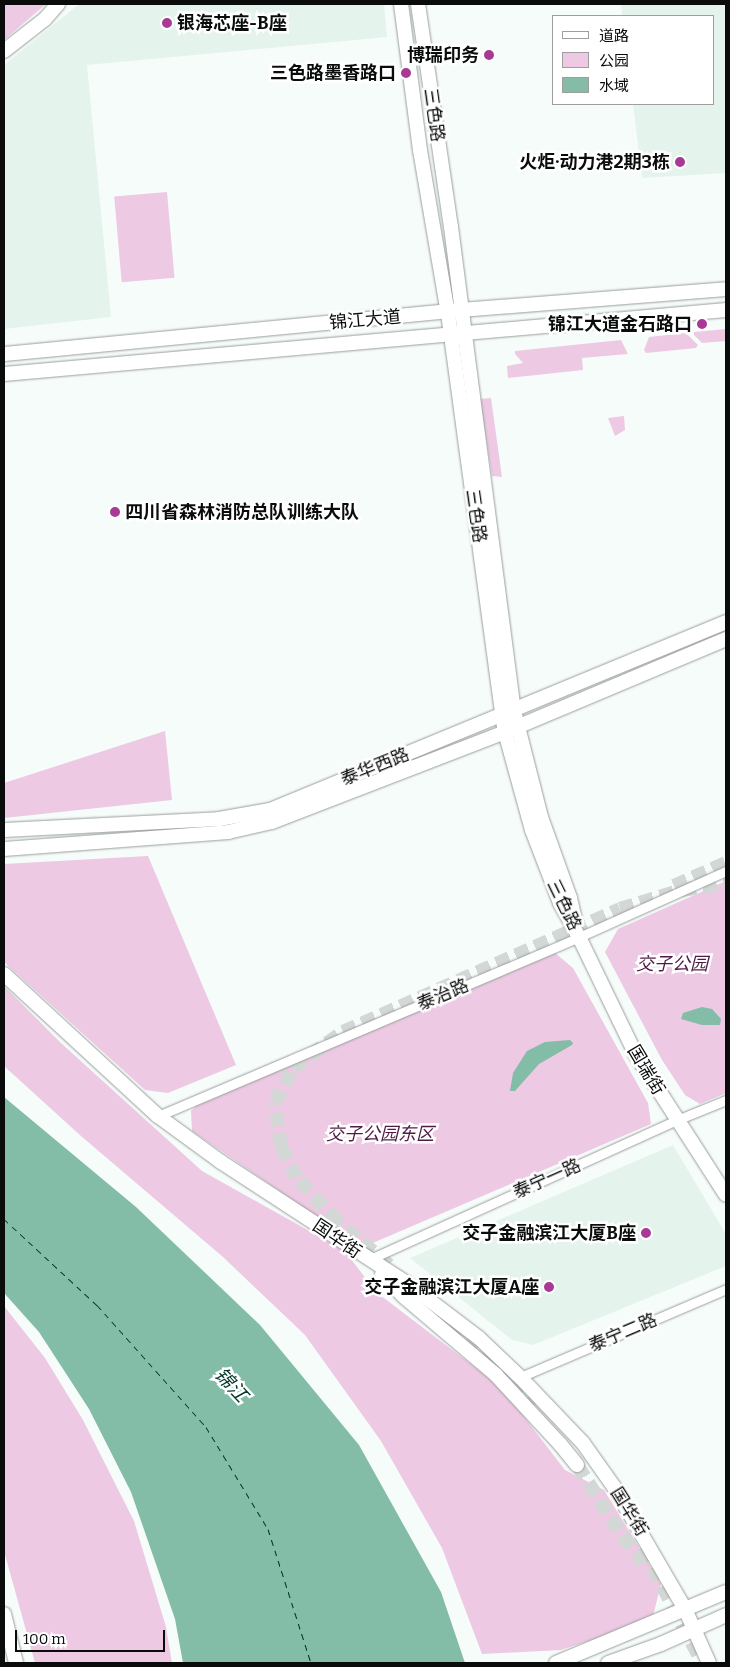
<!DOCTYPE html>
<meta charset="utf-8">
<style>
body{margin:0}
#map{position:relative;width:730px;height:1667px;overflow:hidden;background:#f6fcfa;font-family:Bitter,"Noto Sans SC",serif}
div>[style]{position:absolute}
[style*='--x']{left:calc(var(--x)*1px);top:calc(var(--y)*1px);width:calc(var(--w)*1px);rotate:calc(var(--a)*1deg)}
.built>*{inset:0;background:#e5f3ed}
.green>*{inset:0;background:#edc9e3;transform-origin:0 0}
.water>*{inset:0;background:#83bca7}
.ferry>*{height:1px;margin-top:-0.5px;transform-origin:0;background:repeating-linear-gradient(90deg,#013629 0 6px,transparent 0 11px)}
.secondary-tunnel>*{height:14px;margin-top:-7px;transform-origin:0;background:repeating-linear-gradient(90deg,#d3d8d6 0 14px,transparent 0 21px)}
.roads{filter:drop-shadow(0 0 1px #989e9c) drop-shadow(0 0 1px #989e9c)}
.street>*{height:9px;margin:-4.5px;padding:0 4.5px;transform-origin:4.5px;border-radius:4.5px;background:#fff}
.secondary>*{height:14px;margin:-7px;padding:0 7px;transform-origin:7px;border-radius:7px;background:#fff}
.dots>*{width:14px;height:14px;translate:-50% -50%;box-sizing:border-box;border:2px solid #fff;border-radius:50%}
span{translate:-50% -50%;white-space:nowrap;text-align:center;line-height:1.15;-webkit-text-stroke:5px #fff;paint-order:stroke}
.poi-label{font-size:18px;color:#0a0c0b;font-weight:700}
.left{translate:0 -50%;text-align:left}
.right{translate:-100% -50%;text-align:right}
.street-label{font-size:18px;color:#0a0c0b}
.park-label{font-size:18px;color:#4f1b45;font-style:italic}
.water-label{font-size:19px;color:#013629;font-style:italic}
.frame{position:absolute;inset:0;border:5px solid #0a0c0b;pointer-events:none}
.legend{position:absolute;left:552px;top:15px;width:162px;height:90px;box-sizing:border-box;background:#fff;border:1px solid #9d9e9d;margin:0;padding:6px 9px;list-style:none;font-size:15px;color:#0a0c0b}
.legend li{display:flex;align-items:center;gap:10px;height:25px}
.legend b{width:25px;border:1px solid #9d9e9d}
.scale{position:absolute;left:15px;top:1630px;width:150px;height:22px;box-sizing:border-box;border:2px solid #0a0c0b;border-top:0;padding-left:6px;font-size:15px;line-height:18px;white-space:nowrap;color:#0a0c0b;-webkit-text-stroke:4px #fff;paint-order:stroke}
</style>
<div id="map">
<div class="built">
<i style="clip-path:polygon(79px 4px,384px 4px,387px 37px,87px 65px,111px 317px,4px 329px,4px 65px)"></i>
<i style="clip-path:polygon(621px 4px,726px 4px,726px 173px,642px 178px,633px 104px,714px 104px,714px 16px,622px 16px)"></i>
<i style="clip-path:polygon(673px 1145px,726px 1234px,726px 1266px,533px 1345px,512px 1340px,410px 1258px)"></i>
</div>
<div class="green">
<i style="clip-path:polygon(4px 4px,46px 4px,4px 40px)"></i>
<i style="left:167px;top:192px;width:86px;height:53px;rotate:85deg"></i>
<i style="clip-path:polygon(726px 329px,726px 341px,702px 343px,694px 335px,694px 332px)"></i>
<i style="clip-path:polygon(686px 333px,698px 345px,696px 348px,646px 353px,644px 350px,649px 337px)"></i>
<i style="clip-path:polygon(621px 340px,628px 354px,582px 358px,583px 370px,508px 378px,507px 366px,523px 363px,515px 354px,515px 351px)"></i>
<i style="clip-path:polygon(491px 398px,502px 477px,492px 476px,480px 399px)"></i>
<i style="clip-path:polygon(624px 416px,625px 430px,615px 436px,608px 418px)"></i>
<i style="clip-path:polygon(165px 731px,172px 800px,4px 818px,4px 783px)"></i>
<i style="clip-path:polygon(148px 856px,236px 1065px,168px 1093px,145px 1090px,4px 962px,4px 864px)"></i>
<i style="clip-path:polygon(726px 881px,726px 1093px,700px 1104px,685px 1095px,662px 1060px,605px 952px,618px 929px)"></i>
<i style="clip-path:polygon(555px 953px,573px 968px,648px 1103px,651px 1124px,368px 1245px,342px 1234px,192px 1131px,191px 1111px,198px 1104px)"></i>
<i style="clip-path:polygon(4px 986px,61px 1043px,202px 1171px,345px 1251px,376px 1292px,501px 1387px,565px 1470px,604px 1490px,661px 1584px,652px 1620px,561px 1650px,482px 1654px,442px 1548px,381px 1441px,305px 1335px,223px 1257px,81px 1136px,4px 1066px)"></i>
<i style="clip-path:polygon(4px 1306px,45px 1358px,83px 1420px,134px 1521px,166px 1627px,172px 1663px,35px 1663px,4px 1551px)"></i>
</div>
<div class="water">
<i style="clip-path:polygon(702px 1007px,712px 1009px,721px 1019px,720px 1025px,702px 1025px,681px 1019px,683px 1013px)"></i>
<i style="clip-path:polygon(570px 1040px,573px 1043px,572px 1045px,539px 1064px,515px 1091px,510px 1091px,513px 1073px,527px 1051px,545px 1042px)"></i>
<i style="clip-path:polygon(4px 1097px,136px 1207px,260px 1325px,359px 1445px,441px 1592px,465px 1663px,183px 1663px,175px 1619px,131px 1492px,89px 1409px,39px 1332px,4px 1293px)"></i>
</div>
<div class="ferry">
<i style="--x:4;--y:1219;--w:127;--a:42.8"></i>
<i style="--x:97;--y:1305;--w:164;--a:48.2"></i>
<i style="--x:206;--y:1427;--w:119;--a:58.7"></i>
<i style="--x:268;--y:1529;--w:141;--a:72.2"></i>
</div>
<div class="secondary-tunnel">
<i style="--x:674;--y:886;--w:57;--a:-23.9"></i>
<i style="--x:389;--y:1265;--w:67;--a:-139.9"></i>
<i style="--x:338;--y:1222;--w:60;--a:-133"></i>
<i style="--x:297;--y:1178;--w:35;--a:-117"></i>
<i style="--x:281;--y:1147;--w:44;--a:-97.8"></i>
<i style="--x:275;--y:1103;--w:39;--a:-63"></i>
<i style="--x:293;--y:1068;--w:62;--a:-35.8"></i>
<i style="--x:343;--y:1032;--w:303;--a:-23.9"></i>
<i style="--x:620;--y:909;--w:65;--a:-17"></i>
<i style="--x:682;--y:890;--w:45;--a:-9"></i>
<i style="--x:452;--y:1324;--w:116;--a:42.9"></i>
<i style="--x:577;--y:1465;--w:84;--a:57.6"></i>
<i style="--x:622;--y:1536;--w:35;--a:51"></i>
<i style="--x:643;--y:1549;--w:121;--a:62.4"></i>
</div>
<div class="roads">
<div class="street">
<i style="--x:158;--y:1116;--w:457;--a:-23"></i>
<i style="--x:579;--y:937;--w:161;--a:-24.2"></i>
<i style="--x:368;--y:1260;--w:339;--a:-24.4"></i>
<i style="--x:677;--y:1120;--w:53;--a:-22.2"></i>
<i style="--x:520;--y:1377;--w:224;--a:-23.1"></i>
</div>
<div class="secondary">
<i style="--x:401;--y:4;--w:147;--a:82.6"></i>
<i style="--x:420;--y:150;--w:165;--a:80.3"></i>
<i style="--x:448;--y:313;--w:423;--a:82.3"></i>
<i style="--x:505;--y:732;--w:102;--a:74.6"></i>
<i style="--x:532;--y:830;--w:78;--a:69"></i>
<i style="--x:560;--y:903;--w:39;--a:61"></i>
<i style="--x:579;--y:937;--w:131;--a:64.2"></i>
<i style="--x:636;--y:1055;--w:166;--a:57.3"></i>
<i style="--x:418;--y:4;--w:225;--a:81.6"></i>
<i style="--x:451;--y:227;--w:488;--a:82.6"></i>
<i style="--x:514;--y:711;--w:109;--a:75.7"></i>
<i style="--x:541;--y:817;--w:86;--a:70.3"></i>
<i style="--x:570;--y:898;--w:23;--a:77"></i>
<i style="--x:4;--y:51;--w:52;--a:-38"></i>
<i style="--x:45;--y:19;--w:20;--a:-49"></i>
<i style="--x:4;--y:354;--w:459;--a:-5.5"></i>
<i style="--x:461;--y:310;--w:266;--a:-4.5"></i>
<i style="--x:4;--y:374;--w:725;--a:-5.07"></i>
<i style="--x:4;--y:830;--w:215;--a:-2.9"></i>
<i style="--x:219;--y:819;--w:52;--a:-10"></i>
<i style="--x:270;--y:810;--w:493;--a:-22.4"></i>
<i style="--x:4;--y:849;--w:225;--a:-4.3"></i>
<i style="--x:228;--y:832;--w:45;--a:-12.8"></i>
<i style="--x:272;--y:822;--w:250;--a:-21.1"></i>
<i style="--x:505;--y:732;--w:240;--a:-22.8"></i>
<i style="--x:4;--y:974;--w:209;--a:42.7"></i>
<i style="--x:158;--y:1116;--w:78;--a:36.1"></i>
<i style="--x:221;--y:1162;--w:223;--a:33.1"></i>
<i style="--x:408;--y:1284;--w:89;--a:37.3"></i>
<i style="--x:479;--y:1338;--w:57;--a:43.6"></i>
<i style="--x:520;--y:1377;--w:91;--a:46.3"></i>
<i style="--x:583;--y:1443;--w:54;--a:54.8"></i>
<i style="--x:614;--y:1487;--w:141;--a:59.8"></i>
<i style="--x:685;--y:1609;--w:59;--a:66"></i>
<i style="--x:382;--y:1274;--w:30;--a:46"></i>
<i style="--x:403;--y:1296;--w:122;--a:40.3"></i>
<i style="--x:496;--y:1375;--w:94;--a:47.2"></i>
<i style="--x:560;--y:1444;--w:27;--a:51"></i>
<i style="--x:4;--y:1614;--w:50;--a:76.2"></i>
<i style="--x:556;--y:1663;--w:184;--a:-22.7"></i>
<i style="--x:608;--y:1663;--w:56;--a:-19.7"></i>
<i style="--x:661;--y:1644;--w:71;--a:-24"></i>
</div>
</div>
<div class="dots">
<i style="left:167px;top:23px;background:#a83995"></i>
<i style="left:489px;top:55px;background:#a83995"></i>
<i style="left:406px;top:73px;background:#a83995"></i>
<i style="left:680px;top:162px;background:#a83995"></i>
<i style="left:702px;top:324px;background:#a83995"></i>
<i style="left:115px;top:512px;background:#a83995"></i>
<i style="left:646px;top:1233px;background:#a83995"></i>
<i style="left:549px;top:1287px;background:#a83995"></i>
</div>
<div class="poi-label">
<span class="left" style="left:177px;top:23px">银海芯座-B座</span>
<span class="right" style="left:479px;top:55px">博瑞印务</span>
<span class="right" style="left:396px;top:73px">三色路墨香路口</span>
<span class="right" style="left:670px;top:162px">火炬·动力港2期3栋</span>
<span class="right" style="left:692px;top:324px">锦江大道金石路口</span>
<span class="left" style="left:125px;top:512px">四川省森林消防总队训练大队</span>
<span class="right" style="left:636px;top:1233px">交子金融滨江大厦B座</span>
<span class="right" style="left:539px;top:1287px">交子金融滨江大厦A座</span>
</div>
<div class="street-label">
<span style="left:434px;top:115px;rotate:82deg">三色路</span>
<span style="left:365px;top:320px;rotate:-5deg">锦江大道</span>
<span style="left:476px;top:516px;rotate:82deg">三色路</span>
<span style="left:375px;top:767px;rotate:-22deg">泰华西路</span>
<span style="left:564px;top:905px;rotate:64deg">三色路</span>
<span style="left:443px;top:995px;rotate:-23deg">泰治路</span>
<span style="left:646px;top:1070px;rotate:59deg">国瑞街</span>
<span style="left:547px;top:1179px;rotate:-24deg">泰宁一路</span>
<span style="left:337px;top:1239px;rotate:34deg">国华街</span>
<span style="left:623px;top:1333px;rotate:-23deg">泰宁二路</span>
<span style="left:629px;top:1512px;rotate:58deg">国华街</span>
</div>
<div class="park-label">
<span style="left:672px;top:964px">交子公园</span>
<span style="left:380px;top:1134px">交子公园东区</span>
</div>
<div class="water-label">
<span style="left:231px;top:1385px;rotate:47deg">锦江</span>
</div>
<div class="frame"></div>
<ul class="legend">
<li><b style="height:6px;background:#fff"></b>道路</li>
<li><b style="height:14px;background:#edc9e3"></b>公园</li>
<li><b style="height:14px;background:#83bca7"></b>水域</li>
</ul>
<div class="scale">100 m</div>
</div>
